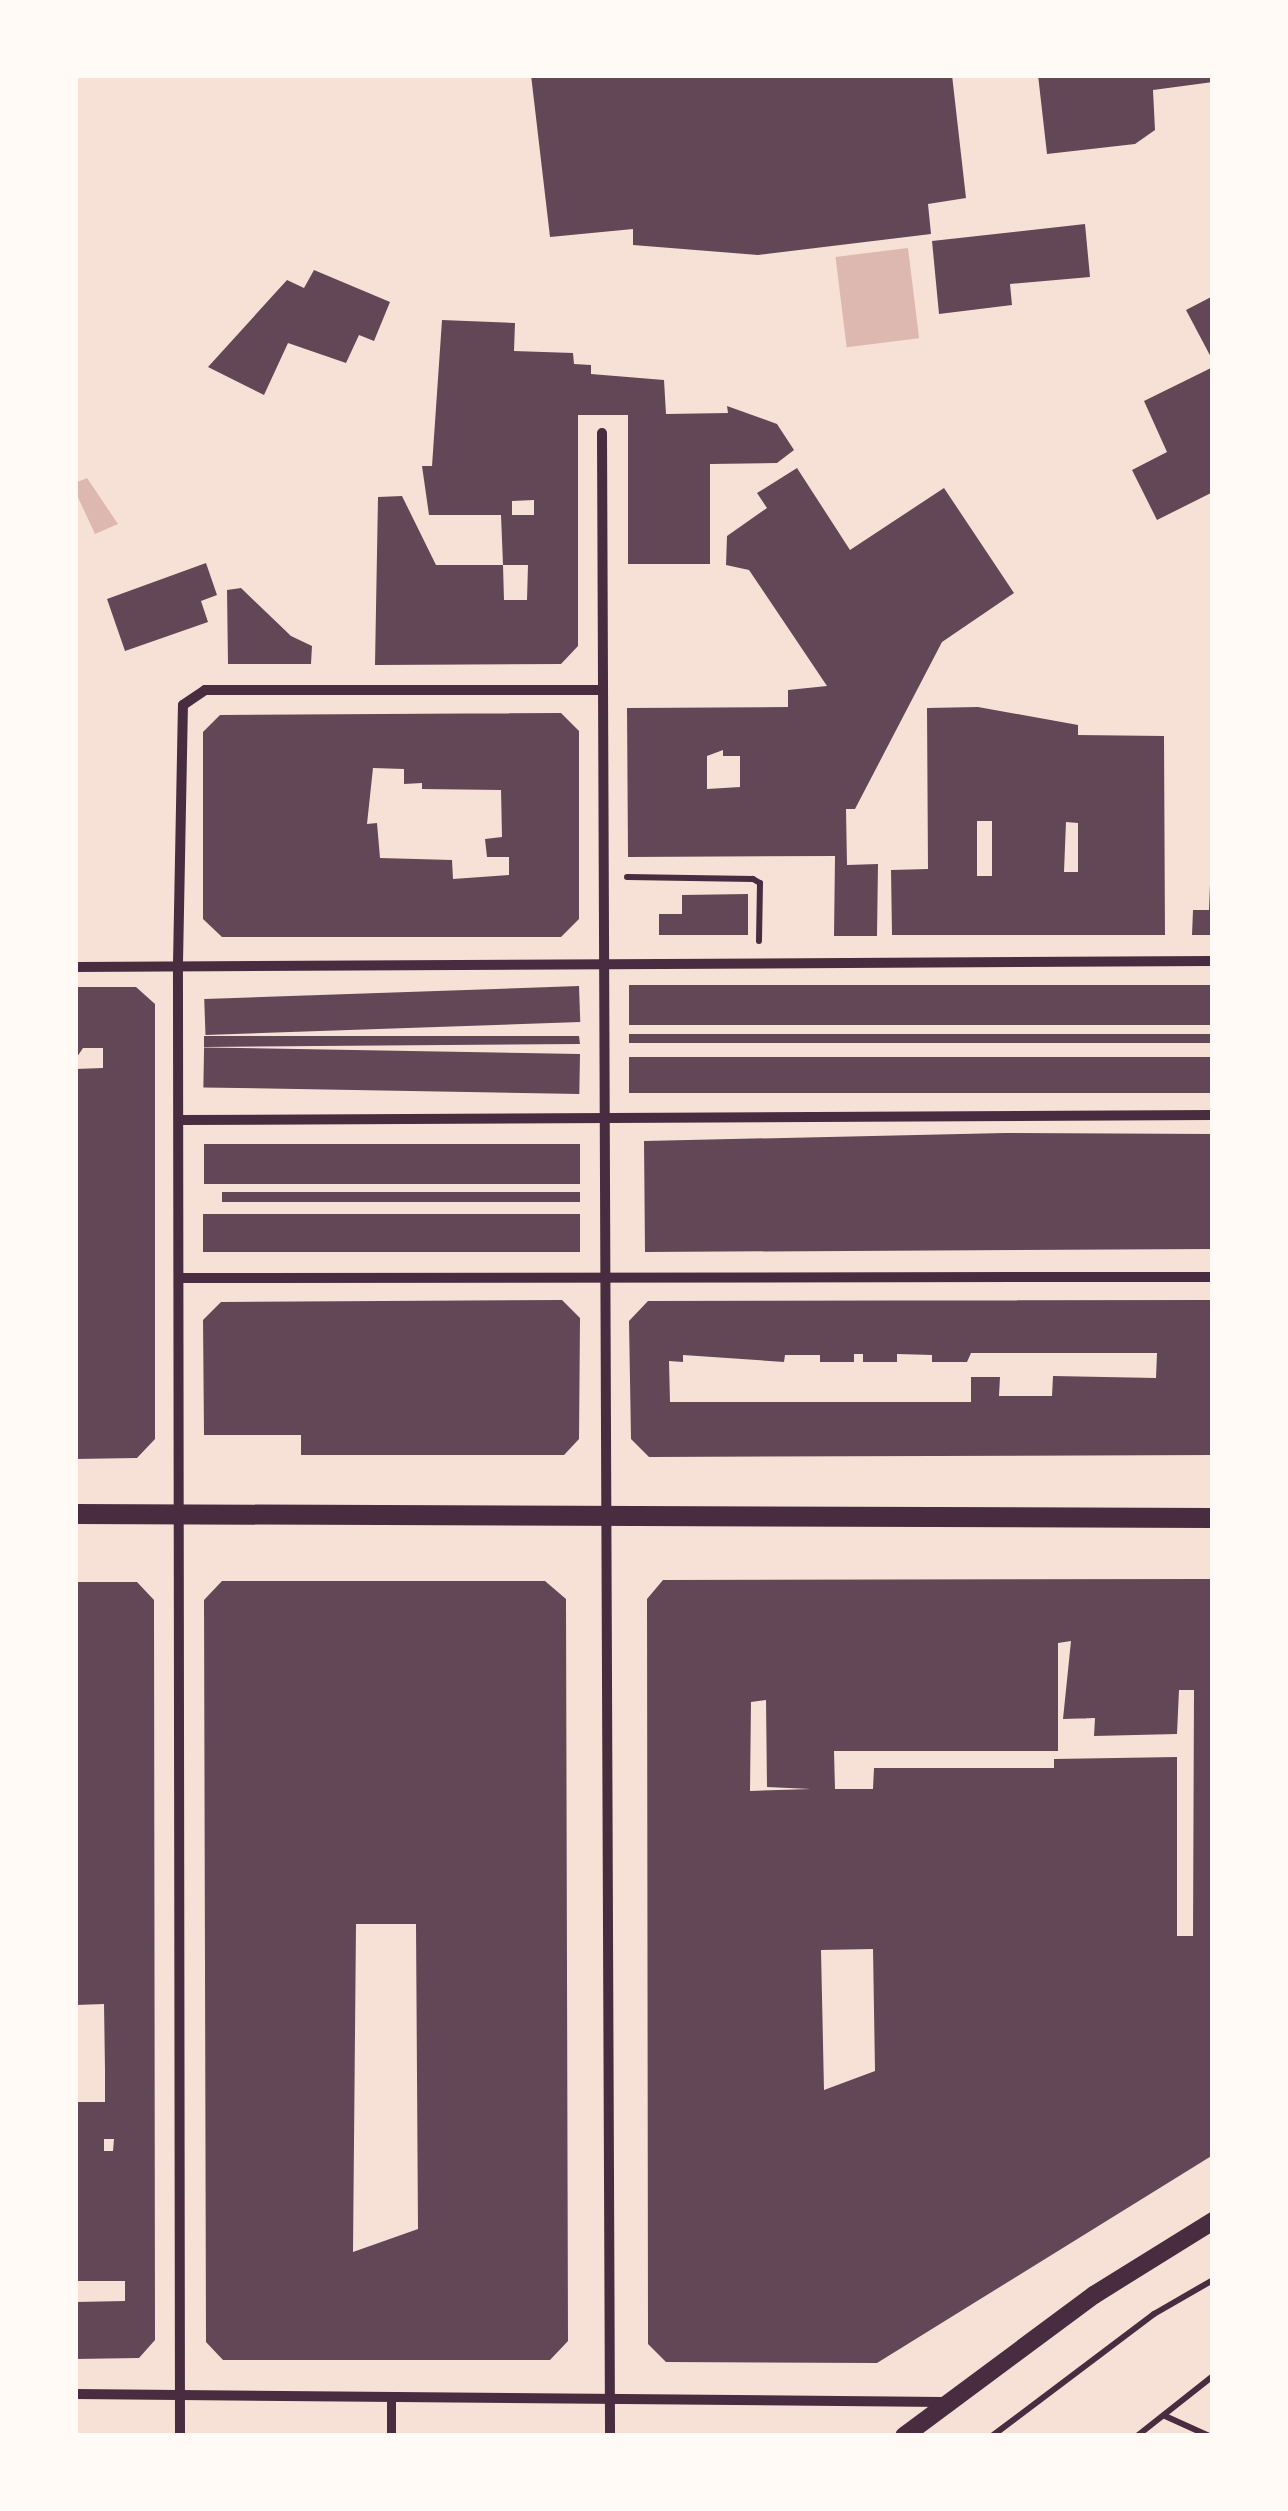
<!DOCTYPE html>
<style>
body{margin:0}
#map{position:relative;width:1288px;height:2511px;overflow:hidden;background:#f7e1d7;font-family:Barlow,sans-serif}
div>[style]{position:absolute}
[style*='--x']{left:calc(var(--x)*1px);top:calc(var(--y)*1px);width:calc(var(--w)*1px);rotate:calc(var(--a)*1deg)}
.water>*{inset:0;background:#dcb8b0;transform-origin:0 0}
.building>*{inset:0;background:#644757;transform-origin:0 0}
.path>*{height:6px;margin:-3px;padding:0 3px;transform-origin:3px;border-radius:3px;background:#4a2c40}
.pedestrian>*{height:9px;margin:-4.5px;padding:0 4.5px;transform-origin:4.5px;border-radius:4.5px;background:#4a2c40}
.minor>*{height:10px;margin:-5px;padding:0 5px;transform-origin:5px;border-radius:5px;background:#4a2c40}
.tertiary>*{height:18px;margin:-9px;padding:0 9px;transform-origin:9px;border-radius:9px;background:#4a2c40}
.secondary>*{height:20px;margin:-10px;padding:0 10px;transform-origin:10px;border-radius:10px;background:#4a2c40}
span{translate:-50% -50%;white-space:nowrap;text-align:center;line-height:1.15;-webkit-text-stroke:9px #fffaf5;paint-order:stroke}
.frame{position:absolute;inset:0;border:78px solid #fffaf5;pointer-events:none}
</style>
<div id="map">
<div class="water">
<i style="left:908px;top:248px;width:91px;height:73px;rotate:83deg"></i>
<i style="clip-path:polygon(87px 478px,118px 524px,95px 534px,75px 491px,75px 483px)"></i>
</div>
<div class="building">
<i style="clip-path:polygon(531px 75px,952px 75px,966px 198px,928px 204px,931px 234px,758px 255px,633px 245px,633px 229px,550px 237px)"></i>
<i style="clip-path:polygon(1038px 75px,1213px 75px,1213px 82px,1153px 90px,1155px 130px,1135px 144px,1047px 154px)"></i>
<i style="clip-path:polygon(1085px 224px,1090px 277px,1010px 284px,1012px 305px,939px 314px,932px 241px)"></i>
<i style="clip-path:polygon(314px 270px,390px 302px,374px 341px,359px 335px,346px 363px,288px 343px,264px 395px,208px 367px,287px 280px,304px 288px)"></i>
<i style="clip-path:polygon(1213px 296px,1213px 361px,1186px 310px)"></i>
<i style="clip-path:polygon(evenodd,442px 320px,515px 323px,514px 351px,573px 353px,574px 364px,591px 365px,591px 374px,664px 380px,666px 414px,728px 413px,727px 406px,777px 424px,794px 450px,777px 463px,710px 464px,710px 564px,628px 564px,628px 415px,578px 415px,578px 646px,561px 664px,375px 665px,378px 497px,402px 496px,436px 565px,503px 565px,504px 600px,527px 600px,528px 565px,503px 565px,501px 515px,429px 515px,422px 466px,432px 466px,442px 320px,534px 500px,534px 515px,512px 515px,512px 501px,534px 500px)"></i>
<i style="clip-path:polygon(1213px 367px,1213px 492px,1157px 520px,1132px 470px,1167px 452px,1144px 401px)"></i>
<i style="clip-path:polygon(evenodd,797px 468px,850px 550px,944px 488px,1014px 593px,942px 642px,855px 809px,846px 809px,847px 865px,878px 864px,877px 936px,834px 936px,835px 856px,628px 857px,627px 708px,788px 707px,788px 690px,827px 686px,749px 570px,726px 565px,727px 536px,767px 508px,757px 493px,797px 468px,723px 750px,723px 756px,740px 756px,740px 787px,707px 789px,707px 756px,723px 750px)"></i>
<i style="clip-path:polygon(206px 563px,217px 595px,201px 601px,208px 622px,125px 651px,107px 599px)"></i>
<i style="clip-path:polygon(241px 588px,291px 636px,312px 646px,311px 664px,228px 664px,227px 590px)"></i>
<i style="clip-path:polygon(evenodd,978px 707px,1078px 725px,1078px 735px,1164px 736px,1165px 935px,892px 935px,891px 870px,928px 869px,927px 708px,978px 707px,977px 821px,992px 821px,992px 876px,977px 876px,977px 821px,978px 707px,1066px 822px,1078px 823px,1078px 872px,1064px 872px,1066px 822px)"></i>
<i style="clip-path:polygon(evenodd,561px 713px,579px 731px,579px 919px,561px 937px,222px 937px,203px 919px,203px 732px,220px 715px,561px 713px,373px 768px,404px 769px,404px 784px,422px 783px,422px 789px,501px 790px,502px 837px,485px 839px,487px 857px,509px 857px,509px 875px,453px 879px,452px 860px,380px 858px,377px 823px,367px 824px,373px 768px)"></i>
<i style="clip-path:polygon(1210px 884px,1213px 935px,1192px 935px,1193px 910px,1209px 910px)"></i>
<i style="clip-path:polygon(748px 894px,748px 935px,659px 935px,659px 914px,682px 914px,682px 895px)"></i>
<i style="left:1213px;top:985px;width:40px;height:584px;rotate:90deg"></i>
<i style="left:579px;top:986px;width:36px;height:375px;rotate:88deg"></i>
<i style="clip-path:polygon(75px 987px,136px 987px,155px 1004px,155px 1439px,137px 1458px,75px 1459px,75px 1069px,103px 1068px,103px 1048px,83px 1048px,75px 1060px)"></i>
<i style="left:1213px;top:1034px;width:9px;height:584px;rotate:90deg"></i>
<i style="clip-path:polygon(204px 1036px,579px 1036px,580px 1044px,204px 1047px)"></i>
<i style="left:580px;top:1054px;width:40px;height:376px;rotate:91deg"></i>
<i style="left:1213px;top:1057px;width:36px;height:584px;rotate:90deg"></i>
<i style="clip-path:polygon(1005px 1133px,1213px 1134px,1213px 1249px,645px 1252px,644px 1141px)"></i>
<i style="left:580px;top:1144px;width:40px;height:376px;rotate:90deg"></i>
<i style="left:580px;top:1192px;width:10px;height:358px;rotate:90deg"></i>
<i style="left:580px;top:1214px;width:38px;height:377px;rotate:90deg"></i>
<i style="clip-path:polygon(562px 1300px,580px 1318px,579px 1439px,564px 1455px,301px 1455px,301px 1435px,204px 1435px,203px 1320px,221px 1302px)"></i>
<i style="clip-path:polygon(evenodd,1213px 1300px,1213px 1455px,649px 1457px,631px 1439px,629px 1321px,648px 1301px,1213px 1300px,971px 1353px,1157px 1353px,1156px 1378px,1053px 1376px,1052px 1396px,999px 1396px,1000px 1377px,971px 1377px,971px 1402px,670px 1402px,669px 1361px,683px 1362px,683px 1355px,784px 1362px,785px 1355px,820px 1355px,820px 1362px,854px 1362px,854px 1354px,863px 1354px,863px 1362px,897px 1362px,897px 1354px,932px 1355px,932px 1362px,967px 1362px,971px 1353px)"></i>
<i style="clip-path:polygon(evenodd,1213px 1579px,1213px 2155px,877px 2363px,666px 2362px,648px 2344px,647px 1599px,663px 1580px,1213px 1579px,1071px 1641px,1063px 1719px,1095px 1718px,1094px 1736px,1177px 1734px,1179px 1690px,1194px 1690px,1193px 1936px,1177px 1936px,1177px 1757px,1054px 1759px,1054px 1768px,874px 1768px,873px 1789px,835px 1789px,834px 1751px,1058px 1751px,1058px 1643px,1071px 1641px,1213px 1579px,766px 1700px,767px 1787px,811px 1789px,750px 1791px,751px 1702px,766px 1700px,1213px 1579px,873px 1949px,875px 2071px,824px 2090px,821px 1950px,873px 1949px)"></i>
<i style="clip-path:polygon(evenodd,222px 1581px,545px 1581px,566px 1599px,568px 2341px,550px 2360px,223px 2360px,206px 2342px,204px 1600px,222px 1581px,356px 1924px,416px 1924px,418px 2229px,353px 2252px,356px 1924px)"></i>
<i style="clip-path:polygon(evenodd,75px 1582px,137px 1582px,154px 1600px,155px 2340px,139px 2358px,75px 2359px,75px 2302px,125px 2301px,125px 2281px,75px 2281px,75px 2102px,105px 2102px,105px 2070px,104px 2004px,75px 2005px,75px 1582px,104px 2139px,114px 2139px,113px 2151px,104px 2151px,104px 2139px)"></i>
</div>
<div class="path">
<i style="--x:627;--y:877;--w:126;--a:0.9"></i>
<i style="--x:753;--y:879;--w:8;--a:30"></i>
<i style="--x:760;--y:883;--w:58;--a:91"></i>
<i style="--x:1165;--y:2416;--w:48;--a:24.4"></i>
<i style="--x:992;--y:2436;--w:203;--a:-37"></i>
<i style="--x:1154;--y:2314;--w:68;--a:-30"></i>
<i style="--x:1137;--y:2436;--w:97;--a:-38.3"></i>
</div>
<div class="pedestrian">
<i style="--x:391;--y:2436;--w:39;--a:-90"></i>
</div>
<div class="minor">
<i style="--x:602;--y:433;--w:2003;--a:89.77"></i>
<i style="--x:75;--y:967;--w:1138;--a:-0.3"></i>
<i style="--x:180;--y:1120;--w:1033;--a:-0.28"></i>
<i style="--x:180;--y:1278;--w:1033;--a:-0.06"></i>
<i style="--x:75;--y:2394;--w:868;--a:0.53"></i>
<i style="--x:180;--y:2436;--w:1473;--a:-90.08"></i>
<i style="--x:178;--y:963;--w:258;--a:-88.9"></i>
<i style="--x:183;--y:705;--w:27;--a:-34"></i>
<i style="--x:205;--y:690;--w:397;--a:0"></i>
</div>
<div class="tertiary">
<i style="--x:904;--y:2436;--w:237;--a:-36.6"></i>
<i style="--x:1094;--y:2295;--w:140;--a:-31.9"></i>
</div>
<div class="secondary">
<i style="--x:75;--y:1514;--w:1138;--a:0.2"></i>
</div>
<div class="frame"></div>
</div>
